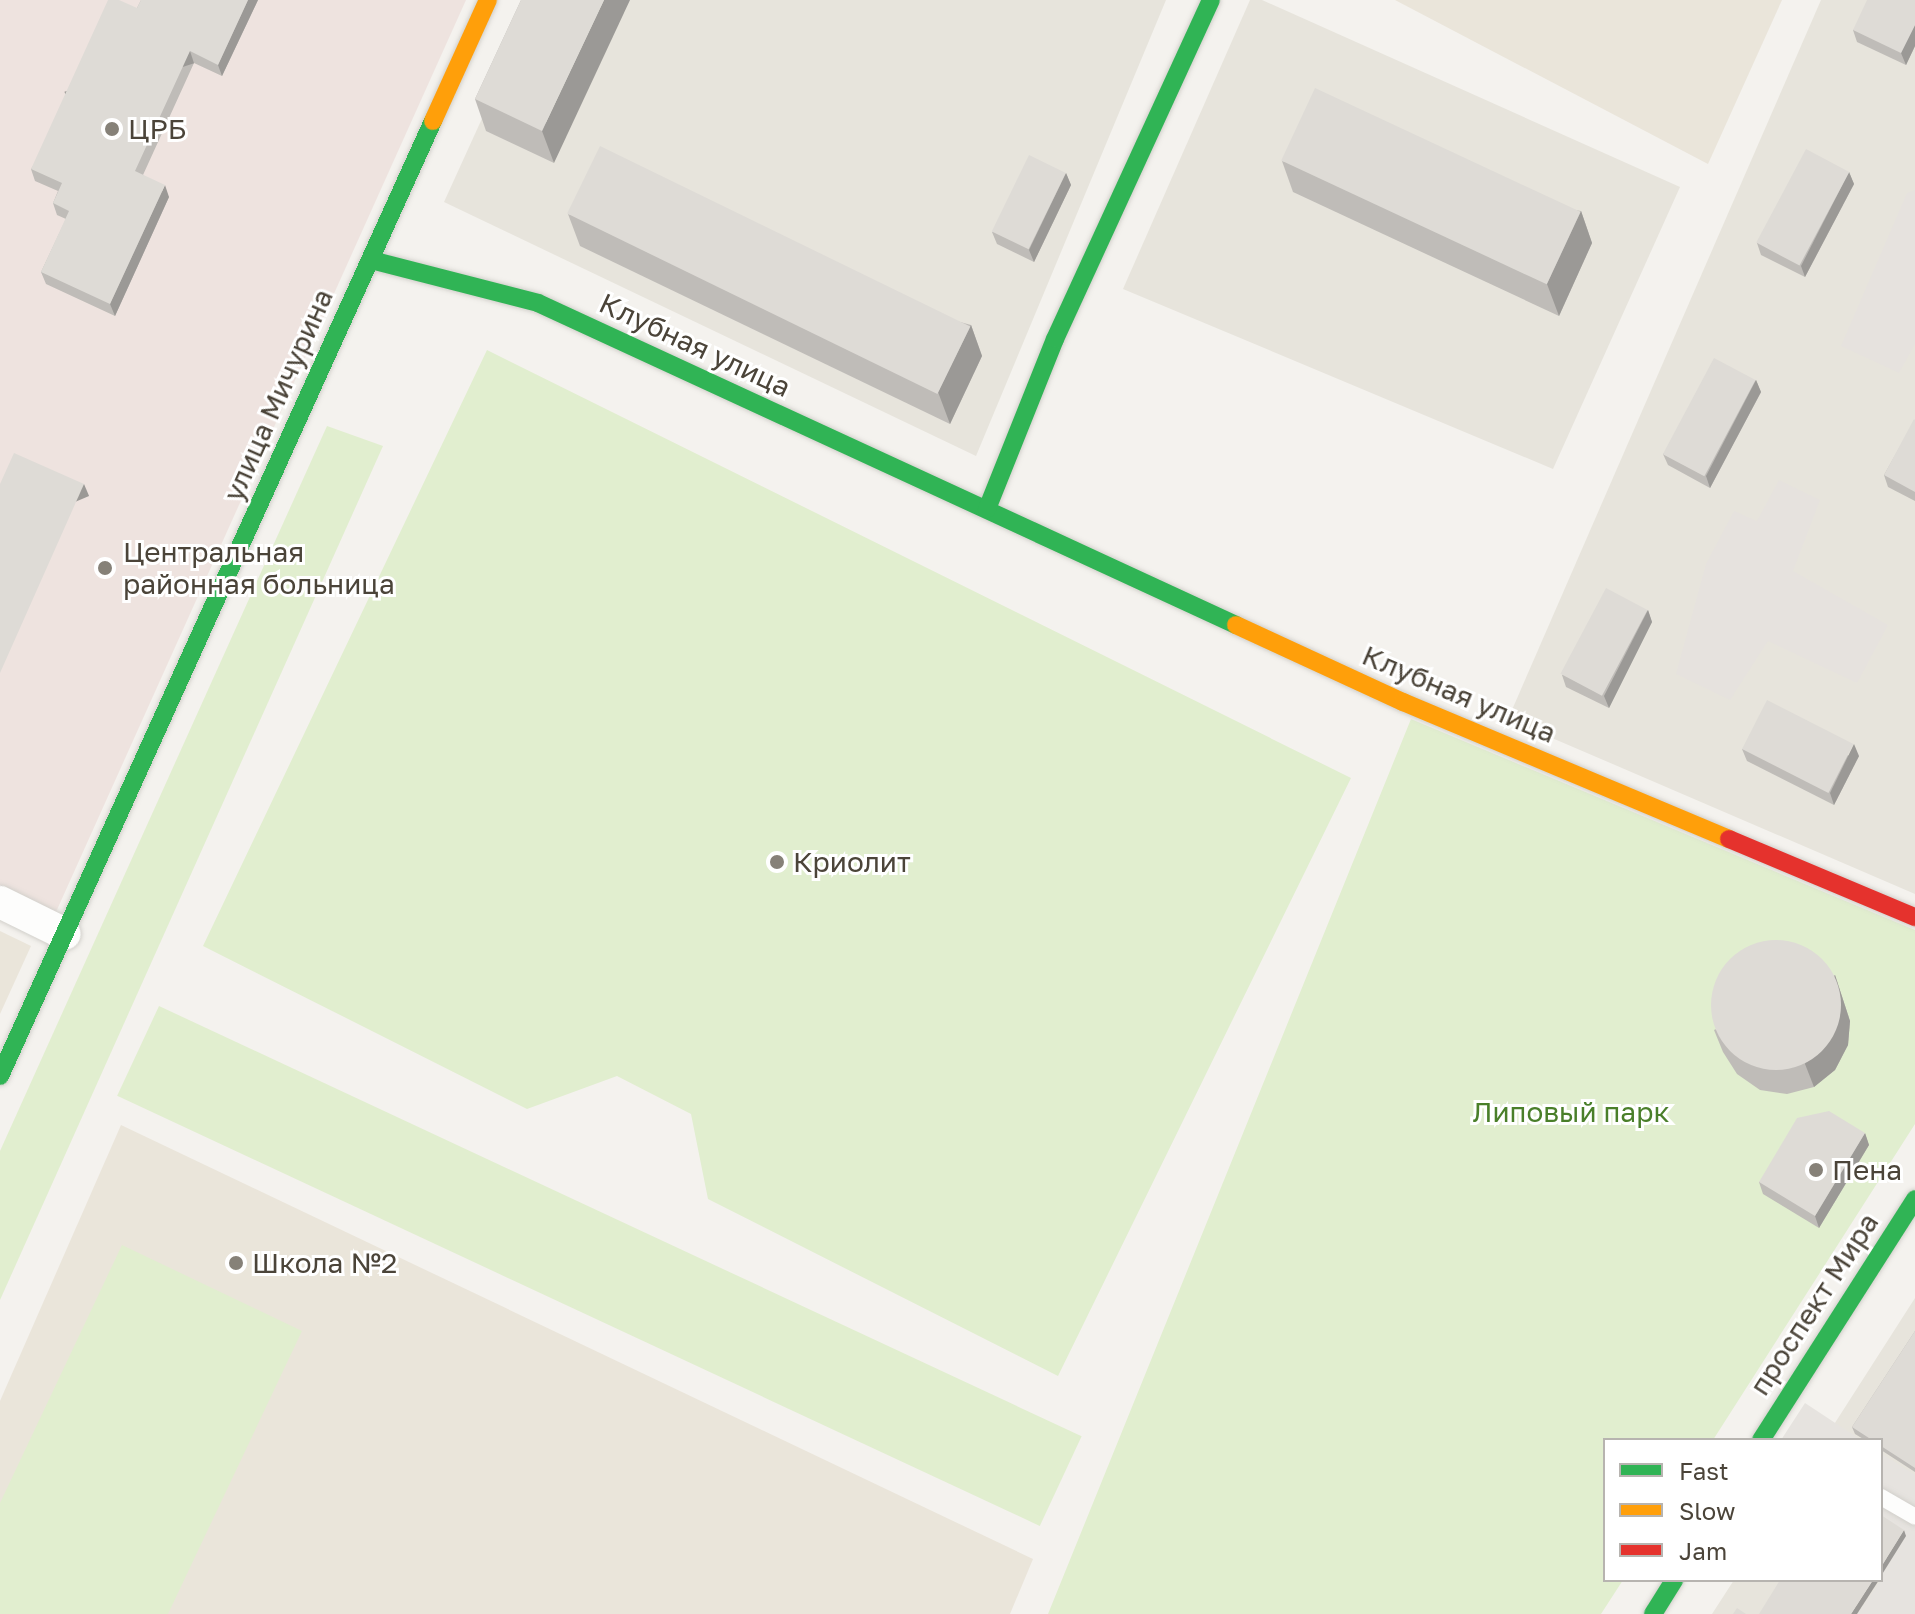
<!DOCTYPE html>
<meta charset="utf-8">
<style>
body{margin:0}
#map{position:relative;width:1915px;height:1614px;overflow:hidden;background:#f4f2ee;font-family:"Golos Text",sans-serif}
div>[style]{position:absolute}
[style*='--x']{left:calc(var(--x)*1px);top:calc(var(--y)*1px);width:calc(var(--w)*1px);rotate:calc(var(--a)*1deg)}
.residential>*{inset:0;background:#e7e4dc}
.industrial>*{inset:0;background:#e6e2de}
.education>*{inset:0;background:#eae5da}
.medical>*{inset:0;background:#eee3df}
.green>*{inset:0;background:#e1eecf;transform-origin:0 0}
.parking>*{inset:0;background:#e6e3df}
.roads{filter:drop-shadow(0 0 2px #d2d0cb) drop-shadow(0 0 2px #d2d0cb)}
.lane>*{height:16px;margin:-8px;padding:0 8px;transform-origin:8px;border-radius:8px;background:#fdfdfc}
.street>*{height:32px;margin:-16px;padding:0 16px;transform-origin:16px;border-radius:16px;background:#fdfdfc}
.fast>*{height:18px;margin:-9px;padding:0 9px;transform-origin:9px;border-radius:9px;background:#30b455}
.slow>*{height:18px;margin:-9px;padding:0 9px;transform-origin:9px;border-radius:9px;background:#ff9f0a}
.jam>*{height:18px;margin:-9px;padding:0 9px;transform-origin:9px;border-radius:9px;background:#e5322d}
.wall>*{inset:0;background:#bfbcb8}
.shaded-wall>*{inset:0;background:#9b9996;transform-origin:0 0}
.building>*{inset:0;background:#dedbd6;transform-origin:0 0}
.round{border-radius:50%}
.dots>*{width:22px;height:22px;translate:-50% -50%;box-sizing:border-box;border:4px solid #fff;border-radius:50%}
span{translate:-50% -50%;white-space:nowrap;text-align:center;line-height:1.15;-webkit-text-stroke:6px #fff;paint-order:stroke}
.poi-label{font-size:28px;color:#4b4439}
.left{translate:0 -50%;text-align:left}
.street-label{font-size:28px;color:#4b4439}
.park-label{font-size:28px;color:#4a7f2a}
.legend{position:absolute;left:1603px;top:1438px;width:280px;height:144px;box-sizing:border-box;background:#fff;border:2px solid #b7b4b0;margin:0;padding:10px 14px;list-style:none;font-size:24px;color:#4b4439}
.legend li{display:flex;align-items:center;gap:16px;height:40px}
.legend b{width:40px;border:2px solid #b7b4b0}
</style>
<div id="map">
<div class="residential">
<i style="clip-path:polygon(536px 0,1166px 0,976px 456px,444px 202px)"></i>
<i style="clip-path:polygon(1250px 0,1262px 0,1680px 187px,1553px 469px,1123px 289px)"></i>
<i style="clip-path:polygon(1821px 0,1915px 0,1915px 894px,1508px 719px)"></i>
<i style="clip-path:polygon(1915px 1298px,1915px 1614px,1712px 1614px,1734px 1580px,1881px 1580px,1881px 1440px,1824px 1440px)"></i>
</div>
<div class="industrial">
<i style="clip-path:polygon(1915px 190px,1915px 344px,1899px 373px,1841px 346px,1907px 193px)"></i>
<i style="clip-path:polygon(1779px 480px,1820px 500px,1793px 571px,1888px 625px,1857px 683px,1768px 641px,1730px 700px,1676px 674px,1706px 564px,1734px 511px,1757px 521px)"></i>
</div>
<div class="education">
<i style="clip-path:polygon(1395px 0,1782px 0,1708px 164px)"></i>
<i style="clip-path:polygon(0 931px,31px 946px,0 1014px)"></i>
<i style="clip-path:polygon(121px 1125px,1033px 1559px,1010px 1614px,0 1614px,0 1401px)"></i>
</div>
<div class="medical">
<i style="clip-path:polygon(0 0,466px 0,56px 912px,0 885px)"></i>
</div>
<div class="green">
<i style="clip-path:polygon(487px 350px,1351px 778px,1058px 1376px,708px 1199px,691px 1114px,617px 1076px,527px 1109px,203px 946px)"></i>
<i style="clip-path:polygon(327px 426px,383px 446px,0 1300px,0 1151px)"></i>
<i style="clip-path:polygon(1411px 719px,1915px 930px,1915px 1124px,1713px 1440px,1605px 1440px,1605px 1580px,1623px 1580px,1601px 1614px,1048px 1614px)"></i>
<i style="left:159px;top:1006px;width:1018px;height:99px;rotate:25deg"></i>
<i style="clip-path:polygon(122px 1245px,302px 1331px,168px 1614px,0 1614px,0 1503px)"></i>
</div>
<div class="parking">
<i style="clip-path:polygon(1805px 1403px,1861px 1440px,1781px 1440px)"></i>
<i style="clip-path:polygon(1881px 1453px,1915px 1475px,1915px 1614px,1857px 1614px,1881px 1580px)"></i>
</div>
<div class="roads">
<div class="lane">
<i style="--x:1881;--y:1497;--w:39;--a:30"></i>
</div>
<div class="street">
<i style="--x:0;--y:902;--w:72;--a:26.2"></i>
</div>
<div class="fast">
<i style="--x:371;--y:260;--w:172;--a:14.4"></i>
<i style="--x:538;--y:303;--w:769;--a:24.76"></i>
<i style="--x:987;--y:509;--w:183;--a:-68.2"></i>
<i style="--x:1055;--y:339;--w:373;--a:-65.3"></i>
<i style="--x:0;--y:1076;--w:1049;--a:-65.61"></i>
<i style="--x:1761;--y:1440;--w:286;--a:-57.4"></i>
<i style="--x:1653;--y:1614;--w:40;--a:-58"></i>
</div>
<div class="slow">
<i style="--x:433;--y:121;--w:133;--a:-65.6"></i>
<i style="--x:1236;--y:625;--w:184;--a:24.8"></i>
<i style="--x:1403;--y:702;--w:354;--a:22.8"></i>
</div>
<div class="jam">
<i style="--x:1729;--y:839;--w:202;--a:22.8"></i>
</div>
</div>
<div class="wall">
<i style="clip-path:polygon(141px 0,258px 0,222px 76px,194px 63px,143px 175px,169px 197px,115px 316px,46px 284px,41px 272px,66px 219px,57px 215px,53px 203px,58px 191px,35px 181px,31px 169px,137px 8px)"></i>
<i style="clip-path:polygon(521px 0,554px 163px,486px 131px,475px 99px)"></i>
<i style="clip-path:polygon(1915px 0,1915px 46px,1906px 65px,1857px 42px,1853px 30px)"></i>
<i style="clip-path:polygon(1282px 161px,1581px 211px,1592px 243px,1559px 316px,1293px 192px)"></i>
<i style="clip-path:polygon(1849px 172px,1854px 184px,1805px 277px,1761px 255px,1757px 243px)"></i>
<i style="clip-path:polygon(1066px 173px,1071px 185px,1034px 262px,997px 244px,992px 232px)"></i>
<i style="clip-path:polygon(568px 214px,971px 325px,982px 356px,950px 424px,580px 246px)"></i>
<i style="clip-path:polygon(1756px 380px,1761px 392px,1710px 488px,1668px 465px,1663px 454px)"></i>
<i style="clip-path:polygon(1915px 420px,1915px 501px,1888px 487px,1884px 475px)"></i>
<i style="clip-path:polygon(1648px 610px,1652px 622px,1609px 708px,1566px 687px,1562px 675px)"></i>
<i style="clip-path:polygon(1742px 749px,1859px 756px,1834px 805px,1747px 761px)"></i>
<i style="clip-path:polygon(1835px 975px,1850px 1021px,1848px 1045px,1835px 1070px,1814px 1087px,1787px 1094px,1760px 1090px,1737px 1074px,1723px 1052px,1714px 1030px)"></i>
<i style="clip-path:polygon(1865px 1133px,1869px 1145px,1819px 1228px,1763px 1194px,1759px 1182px)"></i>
<i style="clip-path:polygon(1915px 1331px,1915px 1472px,1881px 1450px,1881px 1440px,1865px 1440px,1855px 1434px,1852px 1427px)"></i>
</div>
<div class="shaded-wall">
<i style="clip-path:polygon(248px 0,258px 0,222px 76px,218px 65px)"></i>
<i style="clip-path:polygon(604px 0,630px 0,554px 163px,542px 131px)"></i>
<i style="clip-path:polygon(1915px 25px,1915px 46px,1906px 65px,1901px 53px)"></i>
<i style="left:190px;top:51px;width:13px;height:132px;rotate:72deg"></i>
<i style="clip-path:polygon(1849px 172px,1854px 184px,1805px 277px,1801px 266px)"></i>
<i style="clip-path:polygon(1066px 173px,1071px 185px,1034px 262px,1029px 250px)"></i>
<i style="clip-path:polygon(165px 185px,169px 197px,115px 316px,110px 304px)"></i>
<i style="clip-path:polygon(1581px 211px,1592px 243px,1559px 316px,1547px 284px)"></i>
<i style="clip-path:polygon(971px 325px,982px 356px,950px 424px,938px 392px)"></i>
<i style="clip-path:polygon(1756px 380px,1761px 392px,1710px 488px,1706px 476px)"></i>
<i style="left:84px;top:484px;width:13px;height:207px;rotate:67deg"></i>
<i style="clip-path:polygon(1648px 610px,1652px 622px,1609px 708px,1604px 696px)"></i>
<i style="clip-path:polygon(1854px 744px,1859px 756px,1834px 805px,1830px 793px)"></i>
<i style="clip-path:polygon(1835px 975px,1850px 1021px,1848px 1045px,1835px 1070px,1814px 1087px,1805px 1064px)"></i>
<i style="clip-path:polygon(1865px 1133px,1869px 1145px,1819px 1228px,1815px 1216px)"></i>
<i style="clip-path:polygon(1904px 1530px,1906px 1536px,1881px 1576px,1881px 1567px)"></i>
<i style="clip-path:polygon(1873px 1580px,1879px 1580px,1857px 1614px,1851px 1614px)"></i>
</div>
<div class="building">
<i style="clip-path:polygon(108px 0,119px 0,137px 8px,141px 0,248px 0,218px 65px,190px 51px,135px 171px,165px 185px,110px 304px,41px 272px,69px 211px,53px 203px,62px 183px,31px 169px)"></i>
<i style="clip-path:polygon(521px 0,604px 0,542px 131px,475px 99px)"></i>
<i style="clip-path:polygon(1867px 0,1915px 0,1915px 25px,1901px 53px,1853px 30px)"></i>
<i style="left:1315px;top:88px;width:293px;height:80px;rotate:25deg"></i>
<i style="left:600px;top:146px;width:412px;height:75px;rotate:26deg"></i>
<i style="left:1806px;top:149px;width:49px;height:106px;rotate:28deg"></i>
<i style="left:1029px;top:155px;width:41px;height:85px;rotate:26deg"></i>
<i style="left:1714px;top:358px;width:47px;height:109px;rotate:28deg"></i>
<i style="clip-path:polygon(1914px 419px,1915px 420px,1915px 492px,1884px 475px)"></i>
<i style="clip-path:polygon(14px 453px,84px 484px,0 673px,0 484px)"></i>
<i style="left:1606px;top:588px;width:47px;height:97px;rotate:28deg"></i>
<i style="left:1767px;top:700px;width:97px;height:55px;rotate:27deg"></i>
<i class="round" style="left:1711px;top:940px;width:130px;height:130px"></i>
<i style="clip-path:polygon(1829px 1111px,1865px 1133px,1815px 1216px,1759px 1182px,1797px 1118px)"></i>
<i style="clip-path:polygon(1915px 1331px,1915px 1468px,1881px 1446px,1881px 1440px,1872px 1440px,1852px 1427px)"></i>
<i style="clip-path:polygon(1881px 1515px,1904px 1530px,1881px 1567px)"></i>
<i style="clip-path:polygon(1780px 1580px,1873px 1580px,1851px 1614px,1759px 1614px)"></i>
<i style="clip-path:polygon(1737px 1608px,1746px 1614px,1733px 1614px)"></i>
</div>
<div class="dots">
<i style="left:112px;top:129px;background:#868178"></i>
<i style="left:105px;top:568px;background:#868178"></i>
<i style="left:777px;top:862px;background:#868178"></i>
<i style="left:1816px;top:1170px;background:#868178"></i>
<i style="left:236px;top:1263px;background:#868178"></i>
</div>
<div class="poi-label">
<span class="left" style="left:128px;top:129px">ЦРБ</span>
<span class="left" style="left:123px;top:568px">Центральная<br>районная больница</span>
<span class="left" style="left:793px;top:862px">Криолит</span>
<span class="left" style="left:1832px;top:1170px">Пена</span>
<span class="left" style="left:252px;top:1263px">Школа №2</span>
</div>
<div class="street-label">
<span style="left:695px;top:345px;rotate:25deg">Клубная улица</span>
<span style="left:278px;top:395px;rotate:-66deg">улица Мичурина</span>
<span style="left:1459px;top:694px;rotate:23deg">Клубная улица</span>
<span style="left:1814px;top:1304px;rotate:-57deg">проспект Мира</span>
</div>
<div class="park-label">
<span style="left:1571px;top:1112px">Липовый парк</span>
</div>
<ul class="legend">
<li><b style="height:10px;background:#30b455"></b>Fast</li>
<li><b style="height:10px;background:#ff9f0a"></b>Slow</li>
<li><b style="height:10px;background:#e5322d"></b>Jam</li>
</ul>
</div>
